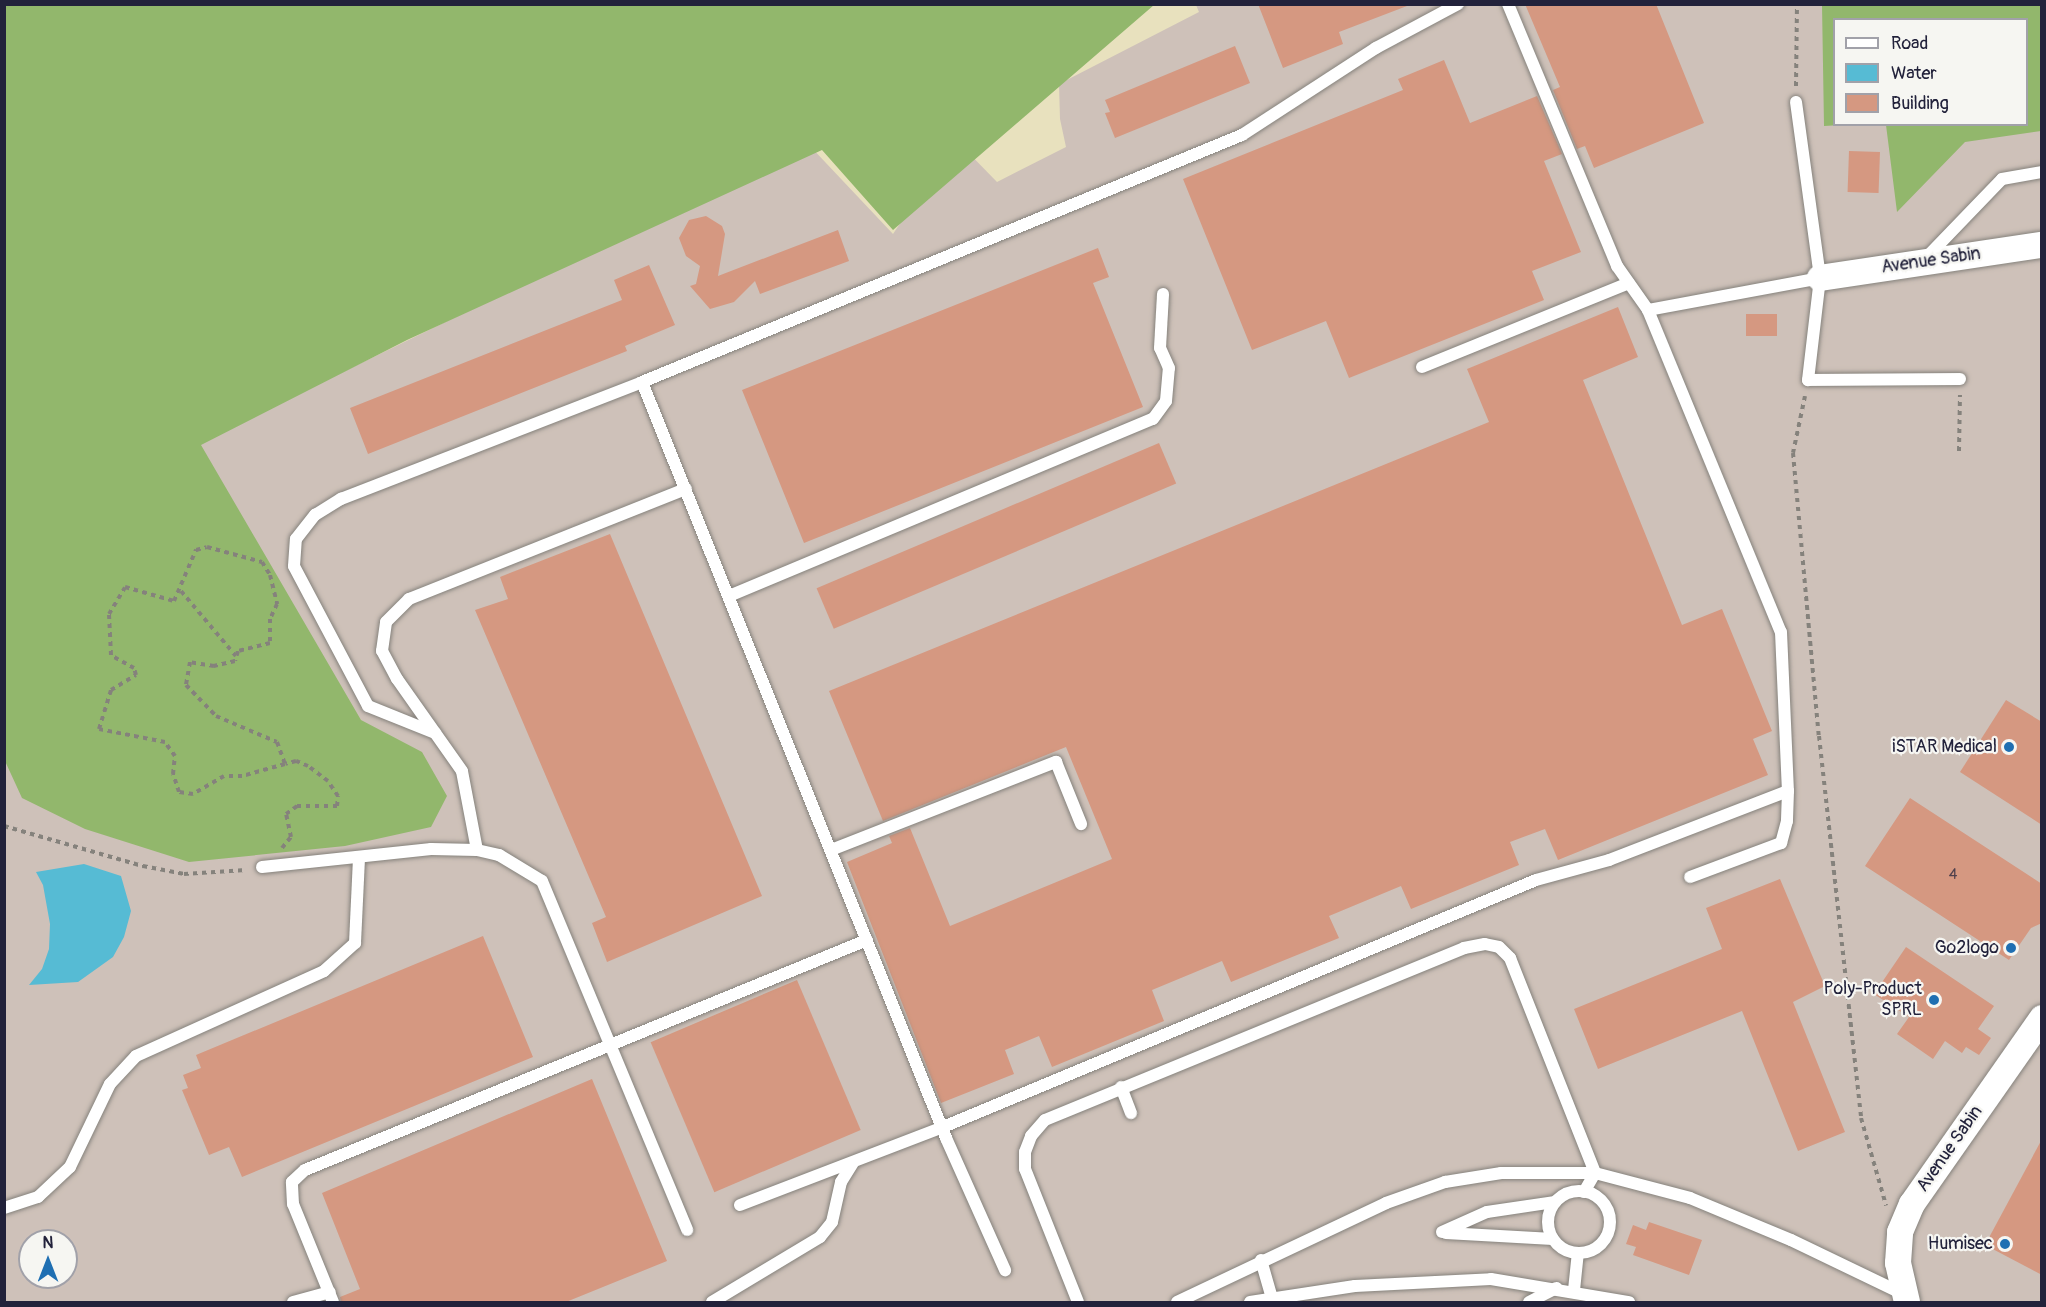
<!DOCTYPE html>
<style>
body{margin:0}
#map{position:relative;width:2046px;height:1307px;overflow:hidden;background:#e8e1be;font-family:Pangolin,sans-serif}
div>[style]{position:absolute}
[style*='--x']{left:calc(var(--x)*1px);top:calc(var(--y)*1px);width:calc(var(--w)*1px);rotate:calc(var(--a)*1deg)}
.industrial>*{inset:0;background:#cec1b9}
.forest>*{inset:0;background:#92b76c}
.water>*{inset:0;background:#56bbd4}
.building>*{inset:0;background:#d59881;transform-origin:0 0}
.path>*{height:4px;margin-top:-2px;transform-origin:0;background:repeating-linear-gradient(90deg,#85827c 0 4.5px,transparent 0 9px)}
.roads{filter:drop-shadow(0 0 2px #85827c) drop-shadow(0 0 2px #85827c)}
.service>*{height:12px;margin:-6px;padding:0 6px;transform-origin:6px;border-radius:6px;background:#fff}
.service>.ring{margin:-6px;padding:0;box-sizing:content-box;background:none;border:12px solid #fff;border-radius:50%}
.minor>*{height:26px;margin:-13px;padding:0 13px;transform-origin:13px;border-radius:13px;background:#fff}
.dots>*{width:16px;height:16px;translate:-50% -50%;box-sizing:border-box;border:3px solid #f6f6f2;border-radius:50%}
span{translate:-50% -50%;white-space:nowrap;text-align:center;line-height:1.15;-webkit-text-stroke:4.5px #f6f6f2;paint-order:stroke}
.number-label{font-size:15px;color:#4f404c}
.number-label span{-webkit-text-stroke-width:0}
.street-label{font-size:18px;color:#22223b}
.poi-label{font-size:18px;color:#22223b}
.right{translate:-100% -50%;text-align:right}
.frame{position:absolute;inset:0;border:6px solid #22223b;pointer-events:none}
.legend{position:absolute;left:1833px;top:18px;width:195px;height:108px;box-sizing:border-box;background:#f6f6f2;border:2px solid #a1a1a9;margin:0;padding:8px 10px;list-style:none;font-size:18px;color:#22223b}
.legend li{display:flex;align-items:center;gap:12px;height:30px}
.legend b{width:30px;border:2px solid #a1a1a9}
.north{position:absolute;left:18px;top:1229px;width:60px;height:60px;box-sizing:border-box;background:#f6f6f2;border:2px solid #a1a1a9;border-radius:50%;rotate:0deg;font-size:16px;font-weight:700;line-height:24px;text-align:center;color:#22223b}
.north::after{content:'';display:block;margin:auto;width:21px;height:27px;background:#1f6fb2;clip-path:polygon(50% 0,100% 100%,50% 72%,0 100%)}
</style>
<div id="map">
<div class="industrial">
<i style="clip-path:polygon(evenodd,1196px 5px,2041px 5px,2041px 1302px,5px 1302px,4px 510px,201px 441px,809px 145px,893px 234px,956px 140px,997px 182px,1066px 147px,1060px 119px,1059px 84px,1199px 12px,1196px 5px,1834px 20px,2026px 20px,2026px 124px,1834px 124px,1834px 20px,1196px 5px,30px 1241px,66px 1241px,66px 1277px,30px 1277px,30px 1241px)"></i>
</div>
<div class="forest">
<i style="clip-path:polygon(4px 5px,5px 4px,1154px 5px,893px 230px,822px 150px,407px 340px,201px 445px,361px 720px,422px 752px,447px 796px,431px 827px,345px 846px,189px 862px,85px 829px,22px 798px,5px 761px)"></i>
<i style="clip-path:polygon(1822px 5px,2041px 5px,2041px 131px,1965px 142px,1897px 212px,1886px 125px,2026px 124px,2026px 20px,1834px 20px,1834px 124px,1842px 125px,1824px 126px)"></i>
</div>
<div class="water">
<i style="clip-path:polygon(84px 864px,121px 876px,131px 911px,124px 937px,113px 957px,78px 982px,29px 985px,42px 969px,49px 949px,50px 924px,43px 885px,36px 872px)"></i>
</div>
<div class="building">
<i style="clip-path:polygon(1258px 4px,1406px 4px,1407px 6px,1339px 32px,1343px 44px,1283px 68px)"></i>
<i style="clip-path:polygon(1525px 4px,1656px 4px,1704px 123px,1594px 168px,1585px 146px,1577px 149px,1553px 90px,1560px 87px)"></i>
<i style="clip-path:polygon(1235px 46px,1250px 83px,1115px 138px,1105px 113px,1110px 112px,1105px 100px)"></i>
<i style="clip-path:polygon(1444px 60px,1470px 123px,1537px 96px,1562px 154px,1544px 161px,1581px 252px,1532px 271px,1544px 300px,1349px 378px,1326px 321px,1252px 350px,1183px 179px,1403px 90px,1398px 79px)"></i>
<i style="left:1849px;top:151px;width:31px;height:41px;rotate:2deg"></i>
<i style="clip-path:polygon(706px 216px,722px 226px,725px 234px,718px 276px,838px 230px,849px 261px,760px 294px,755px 281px,734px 302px,710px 309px,690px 286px,696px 284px,700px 266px,686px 256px,679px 238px,689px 220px)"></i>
<i style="clip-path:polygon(1098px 248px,1109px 277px,1093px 283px,1143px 407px,804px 543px,742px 390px)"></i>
<i style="clip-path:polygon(649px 265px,675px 325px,625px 346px,627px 351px,368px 454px,350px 408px,622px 300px,614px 280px)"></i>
<i style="clip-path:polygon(1618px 307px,1638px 357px,1583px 380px,1682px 625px,1722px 609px,1772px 731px,1753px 739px,1768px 775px,1558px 860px,1545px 829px,1510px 842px,1519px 865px,1411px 909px,1401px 886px,1329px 916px,1339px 938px,1231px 982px,1222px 961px,1152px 990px,1164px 1021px,1052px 1067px,1039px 1036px,1005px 1050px,1014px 1074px,941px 1103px,847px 862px,892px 843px,889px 836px,910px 828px,950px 926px,1112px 859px,1066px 747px,883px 821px,829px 691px,1489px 422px,1467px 369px)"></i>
<i style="left:1746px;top:314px;width:31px;height:22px"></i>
<i style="left:1159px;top:443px;width:44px;height:372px;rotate:67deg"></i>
<i style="clip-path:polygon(610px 534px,762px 896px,607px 962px,592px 923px,606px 917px,475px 610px,508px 599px,500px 577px)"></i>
<i style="clip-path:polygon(2006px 700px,2042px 722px,2042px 825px,1960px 772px)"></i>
<i style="clip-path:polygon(1910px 798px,2042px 884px,2042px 923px,2031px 928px,2009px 960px,1865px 866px)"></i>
<i style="clip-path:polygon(1780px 879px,1825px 986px,1793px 1002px,1845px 1132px,1798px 1151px,1742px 1011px,1598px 1069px,1574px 1009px,1722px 949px,1706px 908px)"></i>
<i style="clip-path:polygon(483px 936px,533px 1057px,242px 1177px,229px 1147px,209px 1155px,182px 1090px,188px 1088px,183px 1075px,201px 1068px,196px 1055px)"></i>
<i style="clip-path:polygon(1906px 947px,1994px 1006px,1978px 1029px,1991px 1038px,1979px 1055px,1966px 1047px,1962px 1053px,1945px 1041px,1933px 1059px,1897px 1034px,1909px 1017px,1874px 994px)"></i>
<i style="left:797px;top:980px;width:163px;height:159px;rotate:67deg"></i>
<i style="clip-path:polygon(592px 1079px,667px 1261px,566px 1302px,341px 1302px,340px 1297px,360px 1289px,322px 1193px)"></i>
<i style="clip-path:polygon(2042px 1139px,2042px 1275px,1985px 1245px)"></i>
<i style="clip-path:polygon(1649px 1222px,1702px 1240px,1689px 1275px,1633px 1255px,1636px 1247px,1626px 1244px,1633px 1225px,1646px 1230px)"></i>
</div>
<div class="path">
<i style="--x:1796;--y:86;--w:82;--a:-89.3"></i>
<i style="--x:1805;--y:396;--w:58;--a:101.9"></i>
<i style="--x:1793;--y:453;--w:284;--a:84.8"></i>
<i style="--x:1819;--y:736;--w:384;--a:83.7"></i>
<i style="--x:1861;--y:1118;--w:91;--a:74"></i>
<i style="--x:1959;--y:451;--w:56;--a:-89"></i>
<i style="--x:181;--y:591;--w:85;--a:49.8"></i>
<i style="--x:4;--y:826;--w:145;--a:16.1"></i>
<i style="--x:143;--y:866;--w:42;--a:11"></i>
<i style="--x:184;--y:874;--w:62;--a:-3.7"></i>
<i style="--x:282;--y:848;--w:14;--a:-51"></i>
<i style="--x:291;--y:837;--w:24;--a:-102"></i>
<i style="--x:286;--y:814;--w:14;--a:-36"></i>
<i style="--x:297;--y:806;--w:40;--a:0"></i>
<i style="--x:337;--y:806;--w:10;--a:-84"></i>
<i style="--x:338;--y:796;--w:18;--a:-124"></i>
<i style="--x:328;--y:781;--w:25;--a:-143"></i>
<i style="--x:308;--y:766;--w:13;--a:-157"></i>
<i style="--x:296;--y:761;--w:11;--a:165"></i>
<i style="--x:285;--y:764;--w:45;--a:164.4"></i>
<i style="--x:242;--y:776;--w:18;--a:180"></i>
<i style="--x:224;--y:776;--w:36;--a:150"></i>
<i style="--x:193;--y:794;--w:14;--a:-172"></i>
<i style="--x:179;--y:792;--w:19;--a:-108"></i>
<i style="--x:173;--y:774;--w:18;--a:-84"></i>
<i style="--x:175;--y:756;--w:17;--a:-126"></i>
<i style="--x:165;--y:742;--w:67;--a:-168.9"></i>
<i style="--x:99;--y:729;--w:41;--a:-72.9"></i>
<i style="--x:111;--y:690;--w:29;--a:-31"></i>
<i style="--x:136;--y:675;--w:7;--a:-106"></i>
<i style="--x:134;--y:668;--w:26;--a:-151"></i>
<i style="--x:111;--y:655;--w:41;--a:-92.8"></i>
<i style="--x:109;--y:614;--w:31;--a:-59"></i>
<i style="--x:125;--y:587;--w:51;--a:15.9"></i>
<i style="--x:174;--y:601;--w:56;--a:-66.7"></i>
<i style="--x:196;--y:550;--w:11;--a:-15"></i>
<i style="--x:207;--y:547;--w:57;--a:15.3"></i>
<i style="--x:262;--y:562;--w:15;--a:58"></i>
<i style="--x:270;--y:575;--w:30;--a:76"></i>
<i style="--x:277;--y:604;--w:17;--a:115"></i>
<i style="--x:270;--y:619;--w:24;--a:90"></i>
<i style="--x:270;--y:643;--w:33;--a:166"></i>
<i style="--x:238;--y:651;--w:10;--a:107"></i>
<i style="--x:235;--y:661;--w:22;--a:167"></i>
<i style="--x:214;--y:666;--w:24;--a:-171"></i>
<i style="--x:190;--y:662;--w:23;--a:100"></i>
<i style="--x:186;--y:685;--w:43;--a:45.9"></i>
<i style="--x:216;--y:716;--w:66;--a:23.1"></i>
<i style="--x:277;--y:742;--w:23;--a:70"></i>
</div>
<div class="roads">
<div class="service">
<i style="--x:1508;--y:4;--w:284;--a:67.4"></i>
<i style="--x:1617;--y:266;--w:54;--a:54.8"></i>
<i style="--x:1648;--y:310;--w:348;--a:67.6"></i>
<i style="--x:1781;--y:632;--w:159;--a:87.5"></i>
<i style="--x:1788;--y:791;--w:30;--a:92"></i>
<i style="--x:1787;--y:821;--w:23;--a:105"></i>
<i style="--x:1781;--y:843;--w:97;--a:159.5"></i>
<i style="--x:1796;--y:102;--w:178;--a:82.2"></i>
<i style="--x:1820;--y:278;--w:103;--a:96.7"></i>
<i style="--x:1808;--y:380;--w:152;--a:-0.4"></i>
<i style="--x:1924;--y:260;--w:112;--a:-46.1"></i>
<i style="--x:2002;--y:179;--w:41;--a:-9.9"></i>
<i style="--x:1648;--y:310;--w:175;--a:-10.5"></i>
<i style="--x:1422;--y:367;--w:223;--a:-22.1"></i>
<i style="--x:642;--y:382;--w:815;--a:68.09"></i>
<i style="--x:946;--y:1138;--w:145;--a:65.9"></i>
<i style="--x:729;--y:596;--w:459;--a:-22.7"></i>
<i style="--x:1153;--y:419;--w:22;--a:-54"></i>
<i style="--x:1166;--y:401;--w:33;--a:-85"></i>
<i style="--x:1169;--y:368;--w:22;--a:-114"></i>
<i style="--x:1160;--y:348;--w:54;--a:-86.8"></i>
<i style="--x:435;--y:733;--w:72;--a:-158.1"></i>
<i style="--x:368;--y:706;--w:158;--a:-117.9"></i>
<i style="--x:294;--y:566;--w:27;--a:-86"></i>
<i style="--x:296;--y:539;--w:31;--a:-52"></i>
<i style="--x:315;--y:515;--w:31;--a:-32"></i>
<i style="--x:341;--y:499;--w:323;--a:-21.2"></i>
<i style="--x:642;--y:382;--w:649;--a:-22.38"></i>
<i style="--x:1242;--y:135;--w:160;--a:-33"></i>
<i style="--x:1376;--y:48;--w:93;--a:-28.2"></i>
<i style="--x:477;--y:850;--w:80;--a:-100.8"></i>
<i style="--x:462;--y:771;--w:113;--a:-125.2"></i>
<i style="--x:397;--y:679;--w:32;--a:-118"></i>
<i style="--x:382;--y:651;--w:29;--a:-82"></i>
<i style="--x:386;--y:622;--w:33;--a:-45"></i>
<i style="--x:409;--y:599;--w:298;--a:-21.7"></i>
<i style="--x:831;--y:850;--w:242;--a:-21.4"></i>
<i style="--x:1056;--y:762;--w:67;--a:68"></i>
<i style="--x:262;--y:867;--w:170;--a:-6.1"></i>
<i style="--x:431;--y:849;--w:46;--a:1.2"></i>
<i style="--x:477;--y:850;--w:23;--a:13"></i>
<i style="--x:499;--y:855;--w:50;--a:31.2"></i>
<i style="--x:542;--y:881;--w:378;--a:67.4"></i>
<i style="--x:1121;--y:1087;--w:28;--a:69"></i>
<i class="ring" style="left:1548px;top:1191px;width:50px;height:50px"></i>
<i style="--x:740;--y:1205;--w:217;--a:-21"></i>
<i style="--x:943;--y:1127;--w:642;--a:-22.61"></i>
<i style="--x:1536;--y:880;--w:76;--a:-15.3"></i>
<i style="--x:1609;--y:860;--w:192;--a:-21.1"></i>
<i style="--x:4;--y:1208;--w:36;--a:-18"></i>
<i style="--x:38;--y:1197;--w:44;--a:-43.2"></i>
<i style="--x:70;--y:1167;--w:92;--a:-64.3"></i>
<i style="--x:110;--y:1084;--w:38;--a:-47"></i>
<i style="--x:136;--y:1056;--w:206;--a:-24.3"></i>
<i style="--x:324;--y:971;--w:42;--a:-42.1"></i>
<i style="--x:355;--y:943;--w:84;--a:-87.3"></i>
<i style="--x:1442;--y:1232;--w:49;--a:-24"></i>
<i style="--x:1487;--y:1212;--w:69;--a:-8.4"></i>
<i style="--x:1446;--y:1233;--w:107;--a:3.2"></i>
<i style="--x:1261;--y:1260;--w:40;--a:74"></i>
<i style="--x:1574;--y:1290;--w:36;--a:-84"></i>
<i style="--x:293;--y:1302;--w:38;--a:-15"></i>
<i style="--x:333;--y:1302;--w:106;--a:-112.2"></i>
<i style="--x:293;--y:1204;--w:22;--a:-93"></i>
<i style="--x:292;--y:1182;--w:18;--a:-43"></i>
<i style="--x:305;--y:1170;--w:607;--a:-22.26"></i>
<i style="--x:712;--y:1302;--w:126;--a:-31"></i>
<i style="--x:820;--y:1237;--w:19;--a:-51"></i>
<i style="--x:832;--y:1222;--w:41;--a:-77.3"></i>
<i style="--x:841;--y:1182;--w:22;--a:-58"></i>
<i style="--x:1078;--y:1302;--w:143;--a:-111.7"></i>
<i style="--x:1025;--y:1169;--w:17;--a:-90"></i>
<i style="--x:1025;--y:1152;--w:17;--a:-69"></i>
<i style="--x:1031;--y:1136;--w:21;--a:-49"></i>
<i style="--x:1045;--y:1120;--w:453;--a:-22.3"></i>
<i style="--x:1464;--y:948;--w:21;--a:-11"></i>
<i style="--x:1485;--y:944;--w:14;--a:12"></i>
<i style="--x:1499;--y:947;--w:16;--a:45"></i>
<i style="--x:1510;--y:958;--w:231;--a:68.4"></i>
<i style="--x:1595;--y:1173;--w:22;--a:120"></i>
<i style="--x:1177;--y:1302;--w:231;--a:-25.3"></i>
<i style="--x:1386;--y:1203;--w:63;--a:-19.6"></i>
<i style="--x:1445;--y:1182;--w:57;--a:-9.1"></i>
<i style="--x:1501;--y:1173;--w:94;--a:0"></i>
<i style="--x:1595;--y:1173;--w:98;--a:14.7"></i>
<i style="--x:1690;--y:1198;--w:109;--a:22.6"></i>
<i style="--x:1791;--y:1240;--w:124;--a:25.7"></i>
<i style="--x:1250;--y:1302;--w:106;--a:-8.7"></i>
<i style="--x:1355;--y:1286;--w:136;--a:-2.9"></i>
<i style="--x:1491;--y:1279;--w:140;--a:9.5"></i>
<i style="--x:1529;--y:1302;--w:31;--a:-27"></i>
</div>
<div class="minor">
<i style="--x:1820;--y:278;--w:224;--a:-8.5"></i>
<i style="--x:1907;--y:1302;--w:40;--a:-103"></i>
<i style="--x:1898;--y:1263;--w:31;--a:-86"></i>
<i style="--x:1900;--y:1232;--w:30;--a:-67"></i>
<i style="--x:1912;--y:1204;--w:227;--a:-55"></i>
</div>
</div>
<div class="dots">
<i style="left:2009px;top:747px;background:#1f6fb2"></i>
<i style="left:2011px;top:948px;background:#1f6fb2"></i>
<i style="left:1934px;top:1000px;background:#1f6fb2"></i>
<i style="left:2005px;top:1244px;background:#1f6fb2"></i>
</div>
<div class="number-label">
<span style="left:1953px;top:875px">4</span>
</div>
<div class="street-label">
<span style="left:1931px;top:261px;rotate:-8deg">Avenue Sabin</span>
<span style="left:1950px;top:1149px;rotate:-55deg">Avenue Sabin</span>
</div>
<div class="poi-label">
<span class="right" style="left:1997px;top:747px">iSTAR Medical</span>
<span class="right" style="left:1999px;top:948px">Go2logo</span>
<span class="right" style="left:1922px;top:1000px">Poly-Product<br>SPRL</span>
<span class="right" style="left:1993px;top:1244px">Humisec</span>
</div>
<div class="frame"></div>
<ul class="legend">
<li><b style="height:8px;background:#fff"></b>Road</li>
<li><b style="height:16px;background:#56bbd4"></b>Water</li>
<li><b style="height:16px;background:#d59881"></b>Building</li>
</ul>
<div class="north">N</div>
</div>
